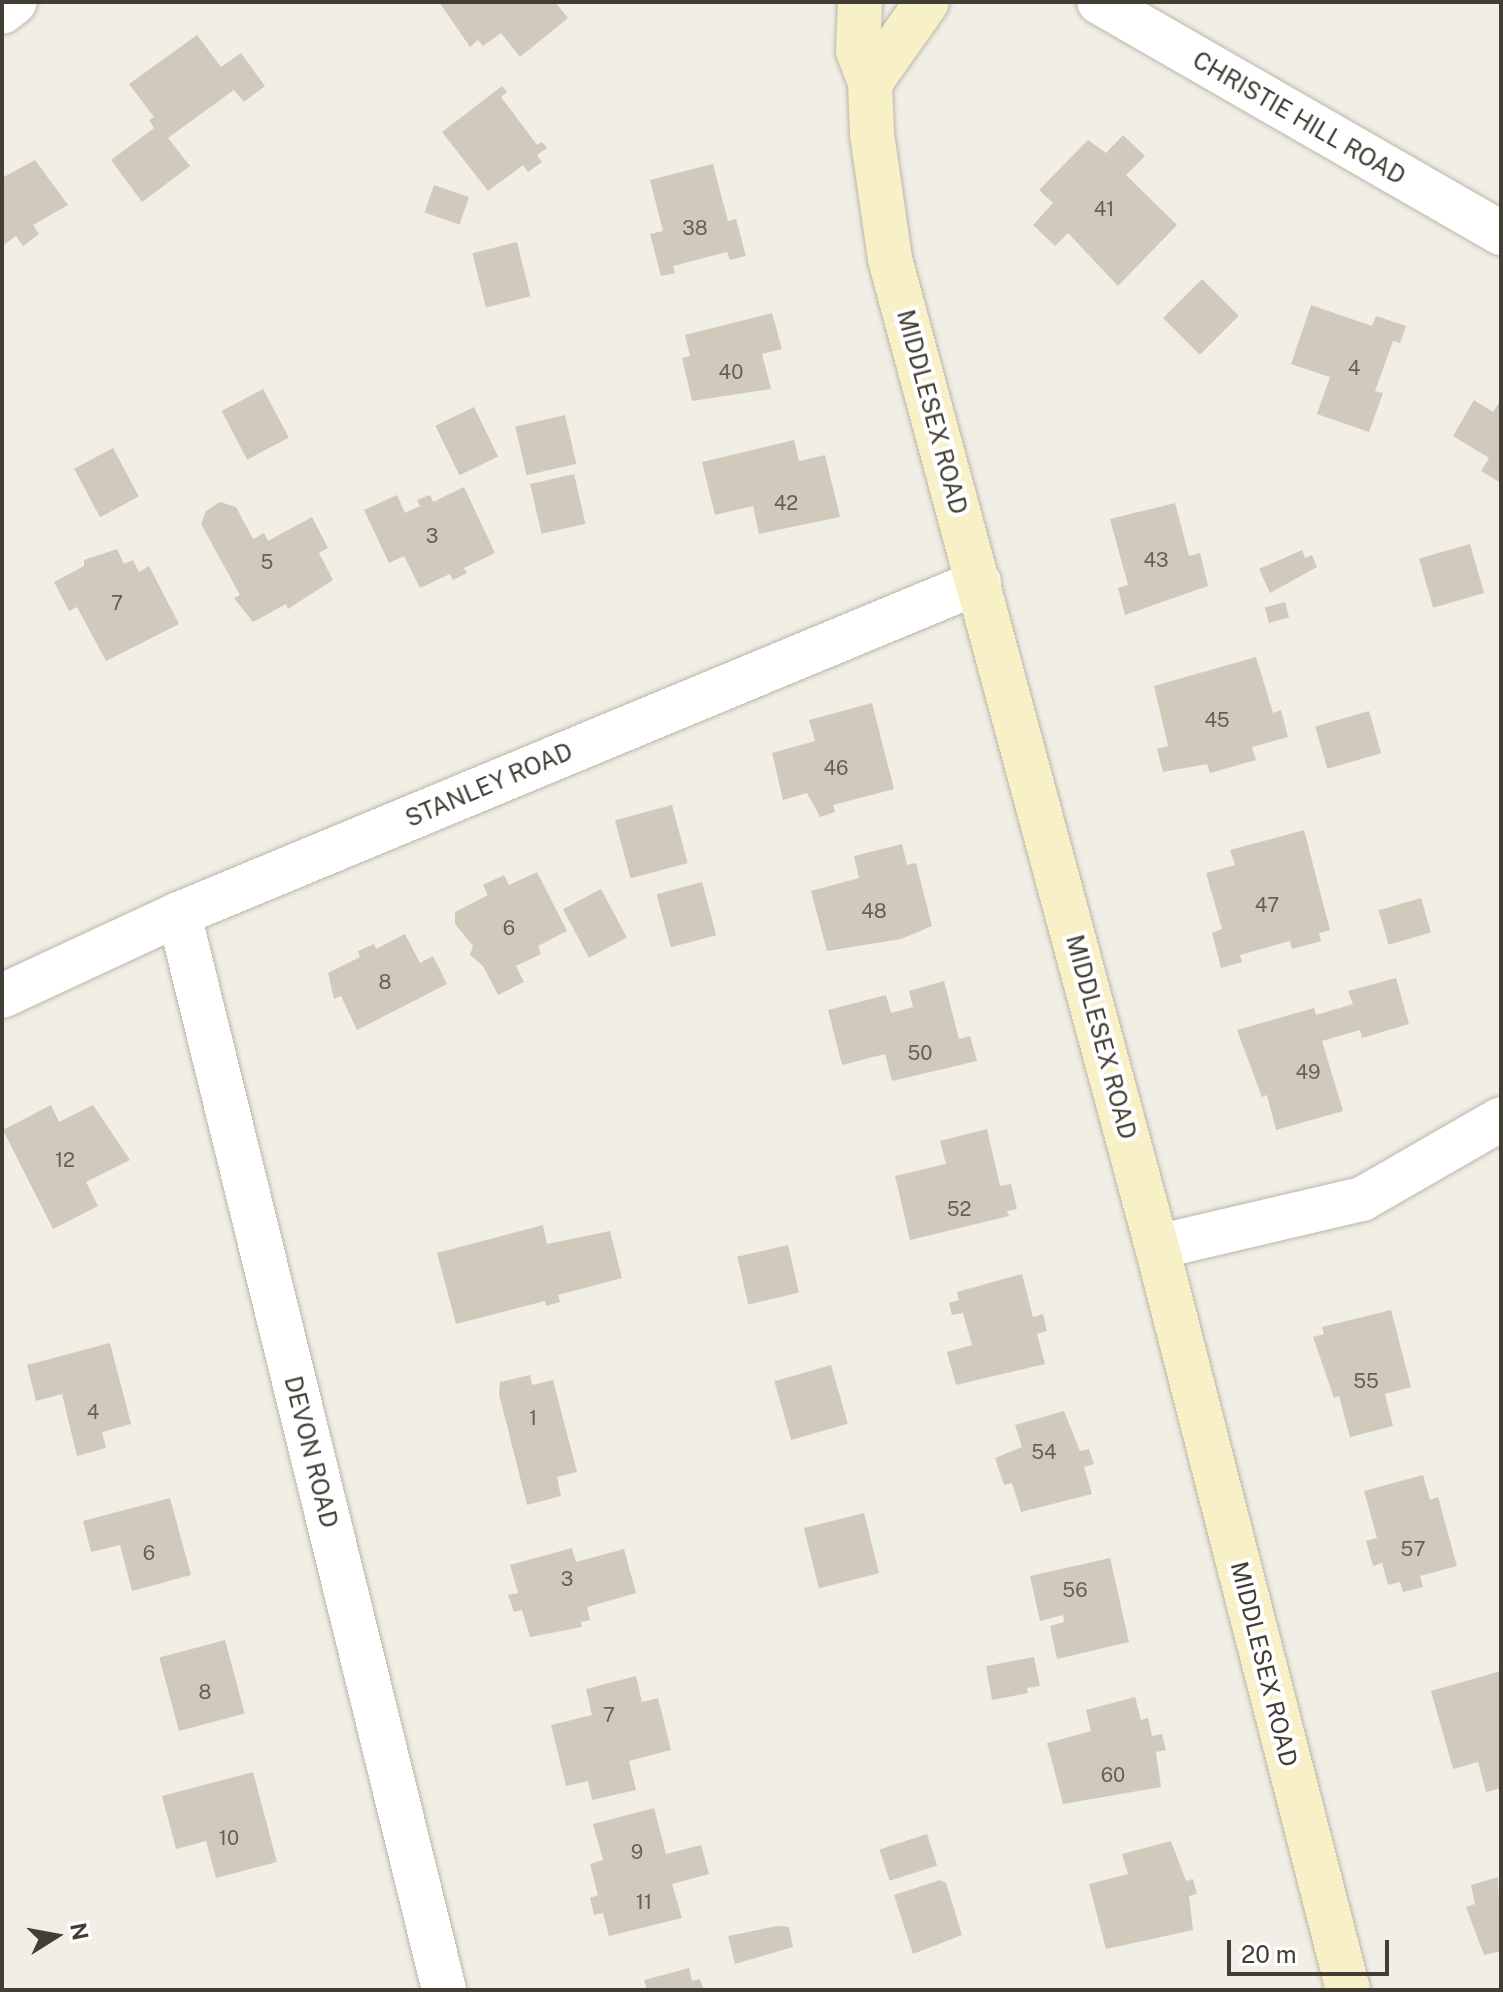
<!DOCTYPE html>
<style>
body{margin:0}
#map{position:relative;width:1503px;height:1992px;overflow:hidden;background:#f0eee5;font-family:"Public Sans",sans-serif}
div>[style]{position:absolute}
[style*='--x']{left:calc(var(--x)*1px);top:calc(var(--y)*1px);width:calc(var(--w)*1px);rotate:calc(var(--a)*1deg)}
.building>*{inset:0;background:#d1cabc;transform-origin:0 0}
.roads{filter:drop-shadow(0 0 2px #bbb6a9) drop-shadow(0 0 2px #bbb6a9)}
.street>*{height:44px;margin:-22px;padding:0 22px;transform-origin:22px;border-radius:22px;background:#fff}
.secondary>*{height:44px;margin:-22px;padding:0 22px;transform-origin:22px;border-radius:22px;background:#f8f0c7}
span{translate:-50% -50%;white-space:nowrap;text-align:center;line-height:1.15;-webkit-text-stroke:8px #fff;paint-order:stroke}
.number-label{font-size:20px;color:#666157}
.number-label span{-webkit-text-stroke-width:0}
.street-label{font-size:24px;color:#423e35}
.frame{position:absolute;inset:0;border:4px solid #423e35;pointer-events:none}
.north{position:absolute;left:16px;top:1896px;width:80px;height:80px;-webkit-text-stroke:6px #fff;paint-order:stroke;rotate:79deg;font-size:22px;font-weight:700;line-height:32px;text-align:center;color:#423e35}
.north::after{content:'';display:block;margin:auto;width:28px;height:36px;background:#423e35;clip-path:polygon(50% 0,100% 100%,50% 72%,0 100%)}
.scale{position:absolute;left:1227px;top:1940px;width:162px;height:36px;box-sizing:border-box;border:4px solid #423e35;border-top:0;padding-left:10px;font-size:24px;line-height:28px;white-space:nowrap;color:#423e35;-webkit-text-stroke:6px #fff;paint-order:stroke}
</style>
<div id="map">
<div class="building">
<i style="clip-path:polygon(439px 2px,555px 2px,568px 18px,520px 57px,501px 33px,483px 46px,478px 40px,470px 47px)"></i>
<i style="clip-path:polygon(197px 35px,221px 67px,241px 53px,265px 86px,244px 102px,234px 90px,168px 138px,190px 166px,142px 202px,111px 160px,154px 128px,149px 120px,154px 117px,129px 84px)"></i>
<i style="clip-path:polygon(502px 86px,507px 92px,501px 97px,537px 145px,542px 142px,547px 148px,537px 155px,542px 162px,528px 172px,523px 165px,488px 191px,442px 132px)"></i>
<i style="clip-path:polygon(1123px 135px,1145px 156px,1126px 175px,1177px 225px,1118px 286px,1068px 233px,1055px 246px,1033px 225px,1053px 203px,1039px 190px,1088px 140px,1106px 153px)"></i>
<i style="clip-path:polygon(35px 160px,68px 205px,33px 225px,39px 234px,23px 246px,16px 236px,2px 246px,2px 178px)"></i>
<i style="clip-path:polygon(713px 164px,728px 221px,736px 219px,746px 256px,730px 260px,727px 252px,673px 266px,675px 273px,661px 276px,650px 234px,663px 231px,650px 180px)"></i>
<i style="left:434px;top:185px;width:37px;height:29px;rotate:19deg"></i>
<i style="left:517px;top:242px;width:56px;height:46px;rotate:76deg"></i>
<i style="left:1202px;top:279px;width:52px;height:55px;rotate:45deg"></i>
<i style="clip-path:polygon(1311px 305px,1372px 326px,1376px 316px,1406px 326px,1400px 343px,1393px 341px,1375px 391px,1383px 393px,1369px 432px,1317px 414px,1330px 377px,1291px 364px)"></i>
<i style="clip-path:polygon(772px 313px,782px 349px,762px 354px,771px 389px,692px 401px,682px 358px,690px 356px,685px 335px)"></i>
<i style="left:263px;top:389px;width:55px;height:47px;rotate:62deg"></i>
<i style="clip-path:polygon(1474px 400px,1493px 412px,1501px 400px,1501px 483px,1481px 471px,1489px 458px,1453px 436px)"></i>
<i style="left:474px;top:407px;width:55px;height:43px;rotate:64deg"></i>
<i style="left:565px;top:415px;width:50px;height:51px;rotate:77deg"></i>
<i style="clip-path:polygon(794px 440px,799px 461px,825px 455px,840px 517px,759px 534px,753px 506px,715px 515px,702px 462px)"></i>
<i style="left:113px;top:448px;width:55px;height:44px;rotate:62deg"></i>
<i style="left:574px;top:474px;width:51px;height:45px;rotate:77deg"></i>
<i style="clip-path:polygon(464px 487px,495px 553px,464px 568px,467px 573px,453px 580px,450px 574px,420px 588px,404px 556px,389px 563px,364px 510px,397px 495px,405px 513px,420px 506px,417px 500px,430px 495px,433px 502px)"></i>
<i style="clip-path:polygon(220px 502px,236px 507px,253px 539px,264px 533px,268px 541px,312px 517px,328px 548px,319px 553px,333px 580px,288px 609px,286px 604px,253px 622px,234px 598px,240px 595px,201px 524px,206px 511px)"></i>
<i style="clip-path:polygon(1175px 503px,1189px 556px,1200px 553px,1208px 586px,1125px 615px,1118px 588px,1128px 585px,1110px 519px)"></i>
<i style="left:1470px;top:544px;width:51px;height:53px;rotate:74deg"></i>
<i style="clip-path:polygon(117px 549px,124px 564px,133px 560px,139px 572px,149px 566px,179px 624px,106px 661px,77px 607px,69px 611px,54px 582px,84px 566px,84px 560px)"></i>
<i style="clip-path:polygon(1302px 550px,1305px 558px,1312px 555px,1317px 567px,1270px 593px,1259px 569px)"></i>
<i style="left:1285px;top:602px;width:16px;height:21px;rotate:75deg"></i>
<i style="clip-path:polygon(1256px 657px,1273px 713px,1281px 710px,1288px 737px,1252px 747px,1256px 760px,1210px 773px,1207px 764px,1163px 772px,1157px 749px,1168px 746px,1154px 686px)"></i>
<i style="clip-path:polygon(872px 703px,894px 789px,833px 805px,835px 812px,820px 817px,807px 793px,783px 800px,772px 753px,815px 741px,809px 720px)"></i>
<i style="left:1369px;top:711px;width:44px;height:56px;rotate:74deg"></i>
<i style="left:672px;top:805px;width:60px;height:59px;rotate:75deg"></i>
<i style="clip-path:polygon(1304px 830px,1330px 930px,1319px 933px,1321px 941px,1292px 949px,1290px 941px,1240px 955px,1242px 962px,1221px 968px,1212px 933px,1222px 929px,1206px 873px,1235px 865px,1230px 850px)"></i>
<i style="clip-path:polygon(902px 844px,907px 865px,916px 863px,932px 926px,901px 939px,827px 951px,811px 891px,859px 878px,854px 856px)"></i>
<i style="clip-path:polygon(537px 872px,567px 931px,538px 946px,541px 954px,516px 966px,524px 982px,498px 995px,483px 966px,470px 955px,473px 946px,455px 924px,455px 912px,488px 895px,483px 885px,504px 875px,509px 885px)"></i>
<i style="left:702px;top:882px;width:55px;height:47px;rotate:75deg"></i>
<i style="left:601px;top:889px;width:55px;height:43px;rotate:62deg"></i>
<i style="left:1421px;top:898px;width:36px;height:44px;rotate:74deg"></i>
<i style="clip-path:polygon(405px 934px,420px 963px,433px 956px,447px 984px,357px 1030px,341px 996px,334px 999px,328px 973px,360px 957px,358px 951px,374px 944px,376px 949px)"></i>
<i style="clip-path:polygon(1396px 978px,1409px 1024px,1362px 1038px,1360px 1030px,1322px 1041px,1343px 1111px,1276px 1130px,1267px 1095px,1262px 1097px,1237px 1030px,1314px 1008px,1316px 1015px,1353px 1004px,1348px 991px)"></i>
<i style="clip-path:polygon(944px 981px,959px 1039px,970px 1036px,977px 1061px,892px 1081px,885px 1054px,842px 1065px,828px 1010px,886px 995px,891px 1013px,913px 1007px,909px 991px)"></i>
<i style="clip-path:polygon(51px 1105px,59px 1122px,93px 1105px,130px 1160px,86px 1182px,98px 1206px,53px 1229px,3px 1130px)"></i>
<i style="clip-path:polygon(987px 1129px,1000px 1186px,1011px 1184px,1017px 1209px,1007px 1211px,1009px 1216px,910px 1240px,895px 1176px,946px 1164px,940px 1141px)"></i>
<i style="clip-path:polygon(543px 1225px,547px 1244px,610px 1231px,622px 1278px,558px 1295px,560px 1302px,546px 1306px,545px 1301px,456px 1324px,437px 1253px)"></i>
<i style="left:788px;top:1245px;width:49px;height:52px;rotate:77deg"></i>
<i style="clip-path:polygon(1022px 1274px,1033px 1317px,1043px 1314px,1047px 1331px,1037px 1334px,1045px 1364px,956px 1385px,947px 1352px,972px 1345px,963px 1313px,952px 1315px,949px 1303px,959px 1300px,957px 1292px)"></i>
<i style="clip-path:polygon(1391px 1310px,1411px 1387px,1385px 1394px,1393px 1426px,1350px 1437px,1339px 1396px,1334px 1398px,1313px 1337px,1324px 1334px,1322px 1327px)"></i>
<i style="clip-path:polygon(110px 1343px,131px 1424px,102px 1432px,106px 1448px,77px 1456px,62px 1394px,36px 1401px,27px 1365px)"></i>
<i style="left:831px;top:1365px;width:61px;height:59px;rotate:74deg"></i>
<i style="clip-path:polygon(530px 1375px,532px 1385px,553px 1380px,577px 1472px,557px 1477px,561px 1496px,527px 1505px,499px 1394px,500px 1382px)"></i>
<i style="clip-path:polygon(1064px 1411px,1080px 1451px,1089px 1449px,1094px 1464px,1084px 1467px,1092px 1494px,1021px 1512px,1012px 1483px,1004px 1485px,995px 1458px,1022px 1447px,1015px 1425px)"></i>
<i style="clip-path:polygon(1423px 1475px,1430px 1500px,1438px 1497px,1457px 1566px,1420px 1576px,1423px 1587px,1403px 1592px,1400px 1582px,1388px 1585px,1382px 1563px,1373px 1566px,1366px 1541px,1377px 1538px,1364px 1491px)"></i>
<i style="clip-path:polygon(170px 1498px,191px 1575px,132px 1591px,120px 1545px,91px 1552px,83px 1521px)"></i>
<i style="left:864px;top:1513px;width:62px;height:62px;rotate:76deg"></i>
<i style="clip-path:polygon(572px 1548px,576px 1562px,624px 1549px,636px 1593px,587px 1607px,590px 1620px,581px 1622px,582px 1627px,530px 1637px,522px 1610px,514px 1612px,508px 1595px,518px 1593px,510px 1565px)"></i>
<i style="clip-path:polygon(1110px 1558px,1129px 1642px,1057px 1659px,1050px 1626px,1064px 1622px,1063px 1615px,1040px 1621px,1030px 1576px)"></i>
<i style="left:225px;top:1640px;width:76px;height:68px;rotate:75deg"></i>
<i style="clip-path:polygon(1034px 1657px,1040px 1686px,1027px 1688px,1028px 1693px,992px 1700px,986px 1666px)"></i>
<i style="clip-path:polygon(1501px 1671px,1501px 1788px,1486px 1792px,1478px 1762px,1453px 1769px,1431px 1691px)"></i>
<i style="clip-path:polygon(636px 1676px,642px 1702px,658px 1698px,671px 1750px,629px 1761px,636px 1790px,592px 1800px,588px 1781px,566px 1786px,551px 1725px,592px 1715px,586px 1689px)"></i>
<i style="clip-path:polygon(1135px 1697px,1141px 1720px,1148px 1718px,1152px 1736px,1162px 1734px,1166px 1750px,1156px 1752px,1161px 1787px,1063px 1804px,1047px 1743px,1091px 1731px,1086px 1710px)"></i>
<i style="clip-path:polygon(253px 1772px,277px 1862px,216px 1878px,206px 1841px,176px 1849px,162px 1796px)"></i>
<i style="clip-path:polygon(654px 1808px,666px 1854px,701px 1845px,709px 1874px,672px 1884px,682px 1918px,609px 1936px,603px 1913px,594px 1915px,590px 1898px,598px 1895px,590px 1864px,603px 1860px,593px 1824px)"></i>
<i style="left:927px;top:1834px;width:33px;height:50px;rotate:72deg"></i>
<i style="clip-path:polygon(1171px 1841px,1186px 1881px,1193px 1879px,1197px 1894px,1189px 1896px,1193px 1930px,1106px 1949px,1089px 1884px,1128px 1874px,1122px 1854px)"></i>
<i style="clip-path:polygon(1498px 1877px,1501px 1951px,1484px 1955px,1466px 1907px,1475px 1904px,1471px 1885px)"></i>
<i style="clip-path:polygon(940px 1880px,946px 1883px,962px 1935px,913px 1954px,894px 1895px)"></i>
<i style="clip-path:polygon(777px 1926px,789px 1927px,793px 1947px,735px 1964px,728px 1936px)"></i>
<i style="clip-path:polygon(689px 1968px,692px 1981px,700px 1979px,703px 1988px,647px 1990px,644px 1980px)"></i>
</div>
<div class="roads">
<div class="street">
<i style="--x:1099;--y:2;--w:464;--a:29.9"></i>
<i style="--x:2;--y:12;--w:16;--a:-38"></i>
<i style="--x:179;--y:914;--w:1108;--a:76.16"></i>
<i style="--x:2;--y:996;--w:195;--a:-24.9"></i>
<i style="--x:179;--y:914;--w:866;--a:-22.54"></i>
<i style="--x:1157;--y:1247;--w:211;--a:-13.2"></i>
<i style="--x:1362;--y:1199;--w:160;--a:-29.9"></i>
</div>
<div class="secondary">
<i style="--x:860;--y:2;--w:49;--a:92.3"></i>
<i style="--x:858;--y:51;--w:34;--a:69"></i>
<i style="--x:870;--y:83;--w:51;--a:87.8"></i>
<i style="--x:872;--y:134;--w:126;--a:81.8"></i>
<i style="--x:890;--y:259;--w:1023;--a:74.88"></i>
<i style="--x:1157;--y:1247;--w:767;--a:75.58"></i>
<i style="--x:870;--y:83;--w:99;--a:-54.9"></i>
</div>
</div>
<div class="number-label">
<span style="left:1104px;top:209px">41</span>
<span style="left:695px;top:228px">38</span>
<span style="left:1354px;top:368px">4</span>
<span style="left:731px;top:372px">40</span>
<span style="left:786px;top:503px">42</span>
<span style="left:432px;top:536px">3</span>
<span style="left:1156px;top:560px">43</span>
<span style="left:267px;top:562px">5</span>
<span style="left:117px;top:603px">7</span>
<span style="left:1217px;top:720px">45</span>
<span style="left:836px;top:768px">46</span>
<span style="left:1267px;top:905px">47</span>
<span style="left:874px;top:911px">48</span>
<span style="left:509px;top:928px">6</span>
<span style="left:385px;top:982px">8</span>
<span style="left:920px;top:1053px">50</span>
<span style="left:1308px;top:1072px">49</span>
<span style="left:65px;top:1160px">12</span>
<span style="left:959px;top:1209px">52</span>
<span style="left:1366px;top:1381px">55</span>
<span style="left:93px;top:1412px">4</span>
<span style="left:533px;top:1418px">1</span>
<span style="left:1044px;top:1452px">54</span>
<span style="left:1413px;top:1549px">57</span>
<span style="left:149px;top:1553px">6</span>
<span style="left:567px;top:1579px">3</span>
<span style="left:1075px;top:1590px">56</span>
<span style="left:205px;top:1692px">8</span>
<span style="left:609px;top:1715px">7</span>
<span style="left:1113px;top:1775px">60</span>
<span style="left:229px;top:1838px">10</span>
<span style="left:637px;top:1852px">9</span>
<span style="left:644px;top:1902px">11</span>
</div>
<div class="street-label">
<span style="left:1299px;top:118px;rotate:30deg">CHRISTIE HILL ROAD</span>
<span style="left:932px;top:412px;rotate:75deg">MIDDLESEX ROAD</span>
<span style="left:489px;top:785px;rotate:-23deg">STANLEY ROAD</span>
<span style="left:1101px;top:1037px;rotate:75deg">MIDDLESEX ROAD</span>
<span style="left:311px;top:1452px;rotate:76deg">DEVON ROAD</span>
<span style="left:1264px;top:1664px;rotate:76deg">MIDDLESEX ROAD</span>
</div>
<div class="frame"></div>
<div class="north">N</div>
<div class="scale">20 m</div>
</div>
